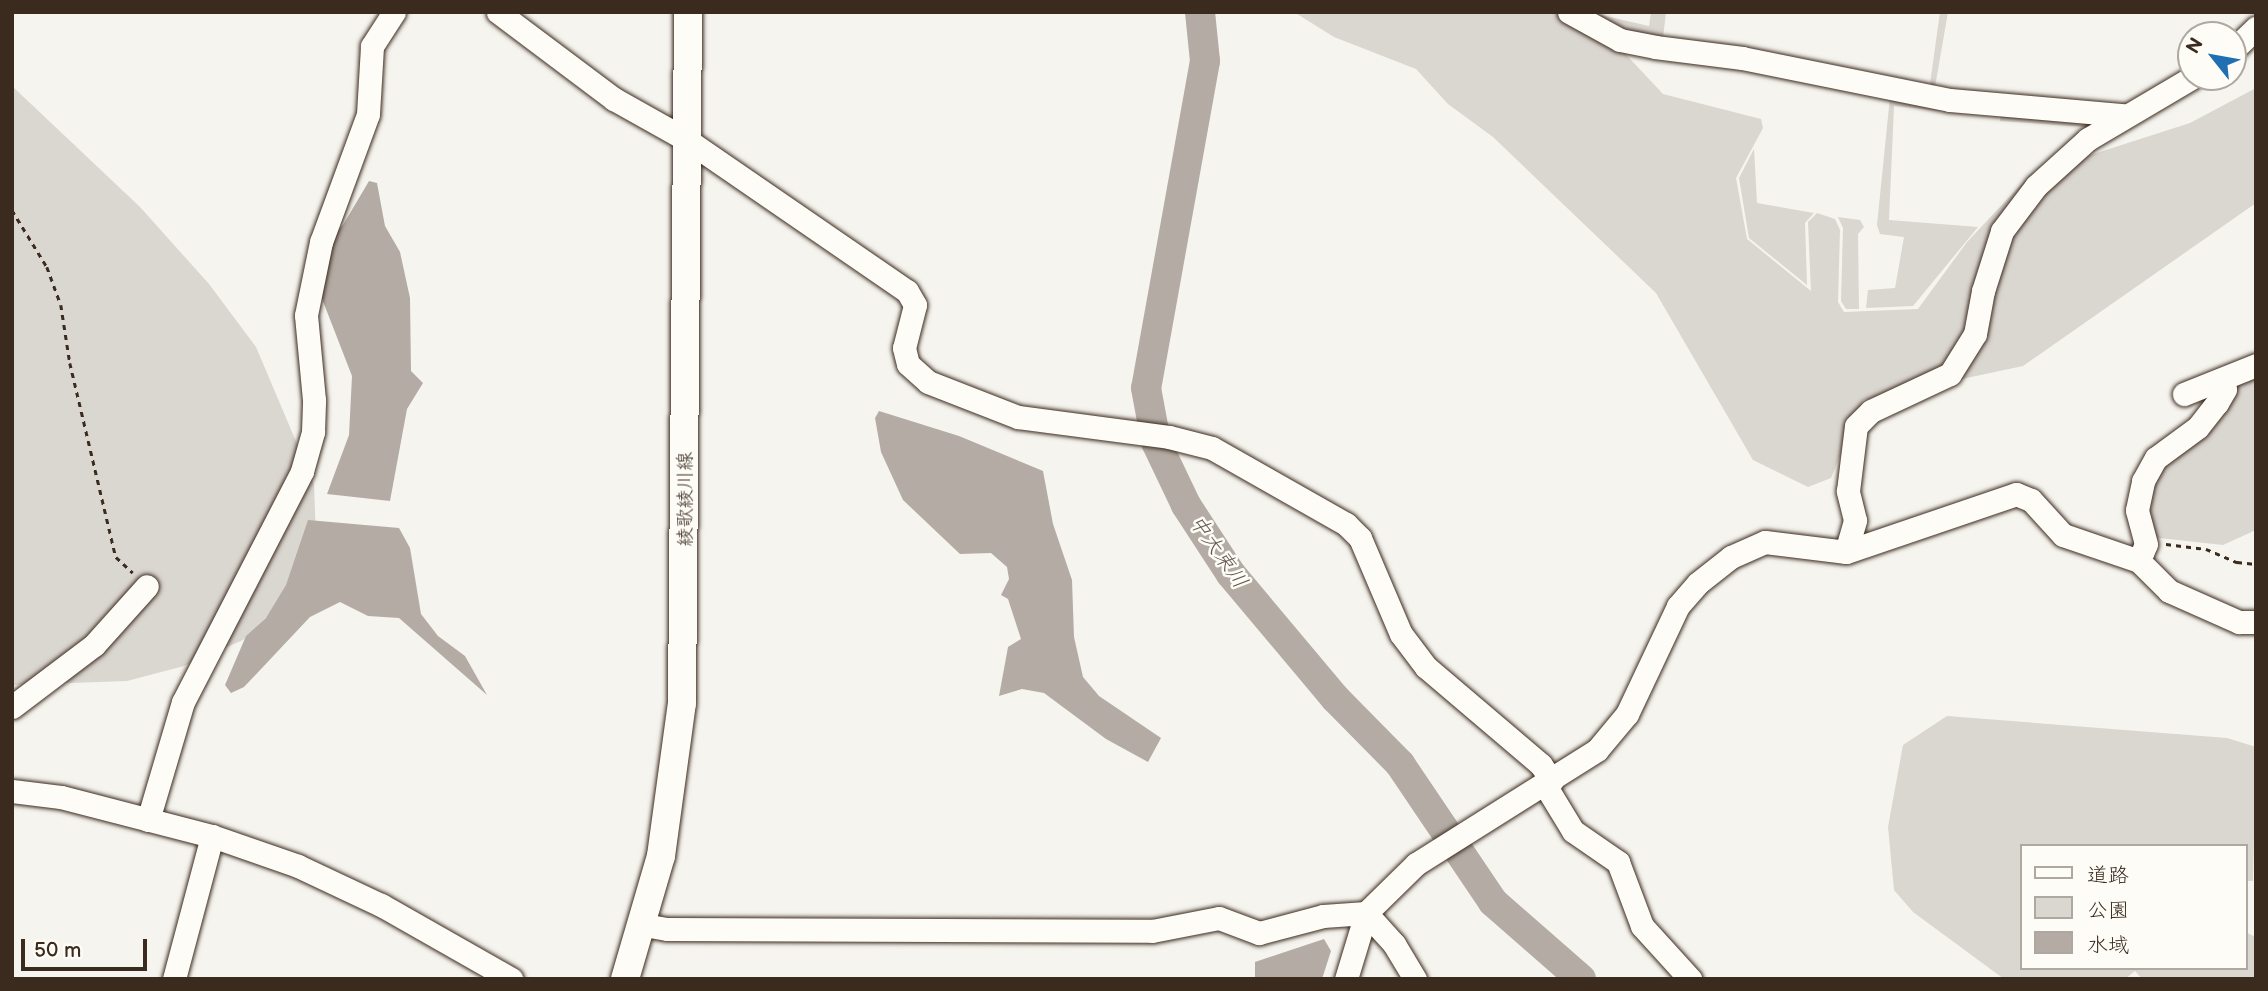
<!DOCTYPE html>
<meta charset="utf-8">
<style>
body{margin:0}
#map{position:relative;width:2268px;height:991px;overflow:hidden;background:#f5f4ee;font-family:"Balsamiq Sans","Klee One",sans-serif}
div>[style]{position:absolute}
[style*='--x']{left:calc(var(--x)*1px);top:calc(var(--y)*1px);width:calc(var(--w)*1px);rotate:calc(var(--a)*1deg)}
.green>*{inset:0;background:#dad6d0}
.water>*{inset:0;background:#b4aca4}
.river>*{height:30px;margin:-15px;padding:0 15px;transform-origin:15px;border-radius:15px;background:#b4aca4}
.path>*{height:2.5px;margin-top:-1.25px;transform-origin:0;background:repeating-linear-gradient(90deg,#3b2a1e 0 5px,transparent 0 10px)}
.roads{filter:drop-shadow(0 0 2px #3b2a1e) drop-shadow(0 0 2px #3b2a1e)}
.minor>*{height:23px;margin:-11.5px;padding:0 11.5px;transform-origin:11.5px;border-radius:11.5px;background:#fdfcf7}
.major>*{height:28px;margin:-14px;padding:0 14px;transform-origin:14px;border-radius:14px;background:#fdfcf7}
span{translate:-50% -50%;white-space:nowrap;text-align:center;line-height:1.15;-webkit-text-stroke:5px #fdfcf7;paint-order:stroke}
.street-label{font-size:19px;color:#3b2a1e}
.water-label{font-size:21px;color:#65584d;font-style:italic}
.frame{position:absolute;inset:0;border:14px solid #3b2a1e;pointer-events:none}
.legend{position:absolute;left:2020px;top:844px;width:228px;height:126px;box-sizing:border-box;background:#fdfcf7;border:2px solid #afa8a0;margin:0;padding:9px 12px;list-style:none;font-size:21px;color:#3b2a1e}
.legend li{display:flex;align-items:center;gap:14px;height:35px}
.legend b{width:35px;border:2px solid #afa8a0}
.north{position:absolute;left:2177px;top:21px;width:70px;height:70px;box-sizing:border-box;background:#fdfcf7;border:2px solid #afa8a0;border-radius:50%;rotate:301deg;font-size:19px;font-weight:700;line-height:28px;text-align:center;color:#3b2a1e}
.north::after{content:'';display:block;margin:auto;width:24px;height:32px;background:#1f6fb2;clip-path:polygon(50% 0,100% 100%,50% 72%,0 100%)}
.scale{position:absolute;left:21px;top:939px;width:126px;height:32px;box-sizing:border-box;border:4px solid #3b2a1e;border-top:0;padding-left:9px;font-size:21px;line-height:24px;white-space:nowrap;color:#3b2a1e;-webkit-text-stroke:5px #fdfcf7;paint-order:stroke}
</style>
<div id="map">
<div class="green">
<i style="clip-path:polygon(1294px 12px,1555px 12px,1618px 46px,1663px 94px,1761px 119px,1763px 128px,1736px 178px,1747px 239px,1811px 291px,1808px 222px,1817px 213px,1835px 219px,1840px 230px,1838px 302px,1844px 312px,1918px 309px,1967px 242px,2031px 174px,2190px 123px,2256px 88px,2256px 203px,2023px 366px,1863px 400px,1831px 478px,1808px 487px,1753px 460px,1656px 293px,1493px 137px,1448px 104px,1416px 69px,1334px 37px)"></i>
<i style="clip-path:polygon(1588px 12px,1649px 26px,1651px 12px,1666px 12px,1663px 38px,1624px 30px)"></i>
<i style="clip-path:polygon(1940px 12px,1948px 12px,1935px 87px,1930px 84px)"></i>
<i style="clip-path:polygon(12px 86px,140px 207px,209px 284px,256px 347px,314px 484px,316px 540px,293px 591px,243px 640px,184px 666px,127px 681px,12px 685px)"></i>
<i style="clip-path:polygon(1890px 97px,1954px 112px,1894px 106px,1889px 220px,1978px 227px,1913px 306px,1866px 308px,1868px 290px,1895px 288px,1904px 237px,1880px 234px,1877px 225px)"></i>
<i style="clip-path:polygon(2001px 113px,2089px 121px,2086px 127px,2000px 121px)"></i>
<i style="clip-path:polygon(1754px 149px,1757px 203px,1814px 213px,1805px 223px,1807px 285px,1749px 238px,1739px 178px)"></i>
<i style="clip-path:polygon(1838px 217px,1860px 220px,1864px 227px,1858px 234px,1859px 309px,1846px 309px,1841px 301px,1843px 228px)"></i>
<i style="clip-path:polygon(2256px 377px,2256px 530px,2223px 545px,2150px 537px,2147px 502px,2156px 475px,2190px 446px,2234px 385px)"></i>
<i style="clip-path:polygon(1947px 716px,2227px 738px,2256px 747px,2253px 881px,2245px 881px,2245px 846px,2021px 846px,2021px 968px,2245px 968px,2245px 932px,2256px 937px,2256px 979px,2142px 979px,2135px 971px,2125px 979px,2004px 979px,1913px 912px,1894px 890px,1888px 827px,1903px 745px)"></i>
</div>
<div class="water">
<i style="clip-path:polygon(369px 181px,377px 183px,385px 226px,400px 252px,410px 298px,411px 371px,423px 383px,407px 409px,390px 501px,327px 494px,349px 435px,352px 376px,319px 291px,328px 240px,343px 225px)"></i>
<i style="clip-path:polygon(879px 411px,959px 436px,1043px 471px,1053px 524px,1072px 580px,1074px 637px,1083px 677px,1099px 696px,1161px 738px,1148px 762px,1106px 739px,1044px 693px,1022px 689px,999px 696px,1008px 647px,1021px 639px,1008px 599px,1001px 595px,1009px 579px,1007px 567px,991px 553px,960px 554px,903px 500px,881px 452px,875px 418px)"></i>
<i style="clip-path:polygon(308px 520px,399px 528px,410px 548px,421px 614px,438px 636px,465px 656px,487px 695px,399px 618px,368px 616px,340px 602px,310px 617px,244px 687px,231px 693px,225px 685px,246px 636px,266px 618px,286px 585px)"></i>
<i style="clip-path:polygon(1324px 939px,1331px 951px,1322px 979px,1255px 979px,1255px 962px)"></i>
</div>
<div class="river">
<i style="--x:1200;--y:12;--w:49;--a:84.2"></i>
<i style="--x:1205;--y:61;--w:332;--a:100.2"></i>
<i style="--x:1146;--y:388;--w:55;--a:79.5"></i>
<i style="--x:1156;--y:442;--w:70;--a:64.5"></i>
<i style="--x:1186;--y:505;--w:82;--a:56.9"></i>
<i style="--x:1231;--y:574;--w:162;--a:50"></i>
<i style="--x:1335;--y:698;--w:93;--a:45.4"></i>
<i style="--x:1400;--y:764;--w:166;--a:56"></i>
<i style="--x:1493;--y:902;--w:117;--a:41.2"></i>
</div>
<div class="path">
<i style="--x:12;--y:210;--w:67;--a:58.4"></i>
<i style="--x:47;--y:267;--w:40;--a:69.8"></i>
<i style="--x:61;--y:305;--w:59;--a:81.2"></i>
<i style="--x:70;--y:363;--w:199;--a:76.7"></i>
<i style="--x:116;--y:557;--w:23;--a:43"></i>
<i style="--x:2166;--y:544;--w:40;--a:7.1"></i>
<i style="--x:2206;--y:549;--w:34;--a:23"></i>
<i style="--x:2237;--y:562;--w:19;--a:6"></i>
</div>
<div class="roads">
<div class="minor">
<i style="--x:498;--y:12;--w:145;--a:36.9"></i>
<i style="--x:614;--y:99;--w:84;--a:29.3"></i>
<i style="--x:687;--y:140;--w:267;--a:34.5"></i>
<i style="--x:907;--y:291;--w:16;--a:60"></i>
<i style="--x:915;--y:305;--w:44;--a:104.3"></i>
<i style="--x:904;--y:348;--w:16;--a:76"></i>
<i style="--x:908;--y:364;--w:27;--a:42"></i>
<i style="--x:928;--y:382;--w:97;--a:21.3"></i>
<i style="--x:1018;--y:417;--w:152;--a:7.5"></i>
<i style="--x:1169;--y:437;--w:44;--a:14.3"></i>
<i style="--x:1212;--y:448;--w:154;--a:29.6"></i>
<i style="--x:1346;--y:524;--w:20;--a:45"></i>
<i style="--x:1360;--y:538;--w:104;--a:66.9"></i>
<i style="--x:1401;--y:634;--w:41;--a:52.9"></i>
<i style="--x:1426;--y:667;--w:151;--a:40.4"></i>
<i style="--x:1541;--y:765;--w:19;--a:55"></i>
<i style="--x:1569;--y:12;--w:58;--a:28.8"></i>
<i style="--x:1620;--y:40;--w:36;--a:11"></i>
<i style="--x:1655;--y:47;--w:88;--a:7.2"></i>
<i style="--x:1742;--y:58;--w:212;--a:11.4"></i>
<i style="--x:1950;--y:100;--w:174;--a:5"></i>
<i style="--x:2233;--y:50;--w:32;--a:-44"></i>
<i style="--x:2184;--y:394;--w:78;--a:-21.9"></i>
<i style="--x:1846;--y:552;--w:180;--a:-18.8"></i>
<i style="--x:2016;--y:494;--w:16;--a:22"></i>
<i style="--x:2031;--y:500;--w:47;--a:47.6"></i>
<i style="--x:2063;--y:535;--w:80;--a:18.9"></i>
<i style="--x:2139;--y:561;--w:42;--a:45"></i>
<i style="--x:2169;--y:591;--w:77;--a:23.9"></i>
<i style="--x:2239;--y:622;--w:17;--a:0"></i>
<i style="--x:2139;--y:561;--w:18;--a:-68"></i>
<i style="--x:2146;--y:544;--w:35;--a:-105"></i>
<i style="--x:2137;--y:510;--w:30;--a:-78"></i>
<i style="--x:2143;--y:481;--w:26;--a:-61"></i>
<i style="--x:2156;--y:458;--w:52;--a:-36.4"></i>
<i style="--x:2198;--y:427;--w:31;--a:-52"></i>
<i style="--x:2217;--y:403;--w:16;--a:-60"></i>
<i style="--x:2225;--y:389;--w:10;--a:-114"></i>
<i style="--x:12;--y:707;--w:103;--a:-37.1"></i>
<i style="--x:94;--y:645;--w:79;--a:-48.1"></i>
<i style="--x:1545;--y:785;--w:54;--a:58.7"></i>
<i style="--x:1573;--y:831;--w:55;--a:34.6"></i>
<i style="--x:1618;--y:862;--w:68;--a:69.4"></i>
<i style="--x:1642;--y:926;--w:72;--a:47.8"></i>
<i style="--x:12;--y:791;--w:49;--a:7"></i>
<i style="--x:61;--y:797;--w:156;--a:14.5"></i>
<i style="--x:212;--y:836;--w:91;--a:19.2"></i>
<i style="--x:298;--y:866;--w:92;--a:25.2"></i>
<i style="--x:381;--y:905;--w:150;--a:29.6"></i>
<i style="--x:148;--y:820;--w:123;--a:-73.5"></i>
<i style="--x:183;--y:702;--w:260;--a:-62.7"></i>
<i style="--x:302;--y:471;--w:41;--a:-74.2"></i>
<i style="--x:313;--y:432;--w:32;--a:-88"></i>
<i style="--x:314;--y:400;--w:85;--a:-95.4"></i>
<i style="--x:306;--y:315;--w:75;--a:-78.4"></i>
<i style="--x:321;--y:242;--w:136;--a:-69.8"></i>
<i style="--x:368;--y:114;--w:68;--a:-86.6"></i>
<i style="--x:372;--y:46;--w:40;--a:-57.1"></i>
<i style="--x:1366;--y:913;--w:42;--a:47.9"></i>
<i style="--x:1394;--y:944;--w:41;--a:59"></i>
<i style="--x:644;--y:925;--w:23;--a:10"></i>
<i style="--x:667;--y:929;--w:485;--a:0.2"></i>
<i style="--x:1152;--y:931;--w:68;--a:-11"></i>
<i style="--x:1219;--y:918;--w:43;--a:20.6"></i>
<i style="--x:1259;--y:933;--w:66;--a:-14.9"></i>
<i style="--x:1323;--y:916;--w:43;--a:-4"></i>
<i style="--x:174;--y:979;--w:148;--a:-75.1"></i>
<i style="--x:1346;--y:979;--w:69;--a:-73.1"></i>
<i style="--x:1366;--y:913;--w:70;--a:-44.4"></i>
<i style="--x:1416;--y:864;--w:214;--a:-32.2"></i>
<i style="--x:1597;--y:750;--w:47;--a:-50.2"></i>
<i style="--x:1627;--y:714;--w:119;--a:-64.7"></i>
<i style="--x:1678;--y:606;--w:30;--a:-49"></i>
<i style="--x:1698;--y:583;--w:42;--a:-38.2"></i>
<i style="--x:1731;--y:557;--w:37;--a:-24"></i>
<i style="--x:1765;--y:542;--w:82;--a:7"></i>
<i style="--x:1846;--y:552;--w:33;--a:-74"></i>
<i style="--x:1855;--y:520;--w:30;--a:-104"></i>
<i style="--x:1848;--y:491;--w:65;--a:-83"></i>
<i style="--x:1856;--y:426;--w:21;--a:-45"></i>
<i style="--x:1871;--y:411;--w:87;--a:-25.1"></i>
<i style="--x:1950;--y:374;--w:47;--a:-58"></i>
<i style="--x:1975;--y:334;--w:44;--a:-79.5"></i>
<i style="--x:1983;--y:291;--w:63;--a:-72.4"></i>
<i style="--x:2002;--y:231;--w:56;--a:-52.9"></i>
<i style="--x:2036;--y:186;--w:70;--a:-42.1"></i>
<i style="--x:2088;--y:139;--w:122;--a:-30.6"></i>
</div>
<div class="major">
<i style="--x:625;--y:979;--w:128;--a:-73.7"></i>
<i style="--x:661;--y:856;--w:154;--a:-82.2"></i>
<i style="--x:682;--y:703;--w:691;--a:-89.5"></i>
</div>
</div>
<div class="street-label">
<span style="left:686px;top:499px;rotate:-90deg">綾歌綾川線</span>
</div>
<div class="water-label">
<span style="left:1218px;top:552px;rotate:55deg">中大束川</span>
</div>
<div class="frame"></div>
<ul class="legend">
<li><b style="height:9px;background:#fdfcf7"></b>道路</li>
<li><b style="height:19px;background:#dad6d0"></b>公園</li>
<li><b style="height:19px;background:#b4aca4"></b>水域</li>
</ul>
<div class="north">N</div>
<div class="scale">50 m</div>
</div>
